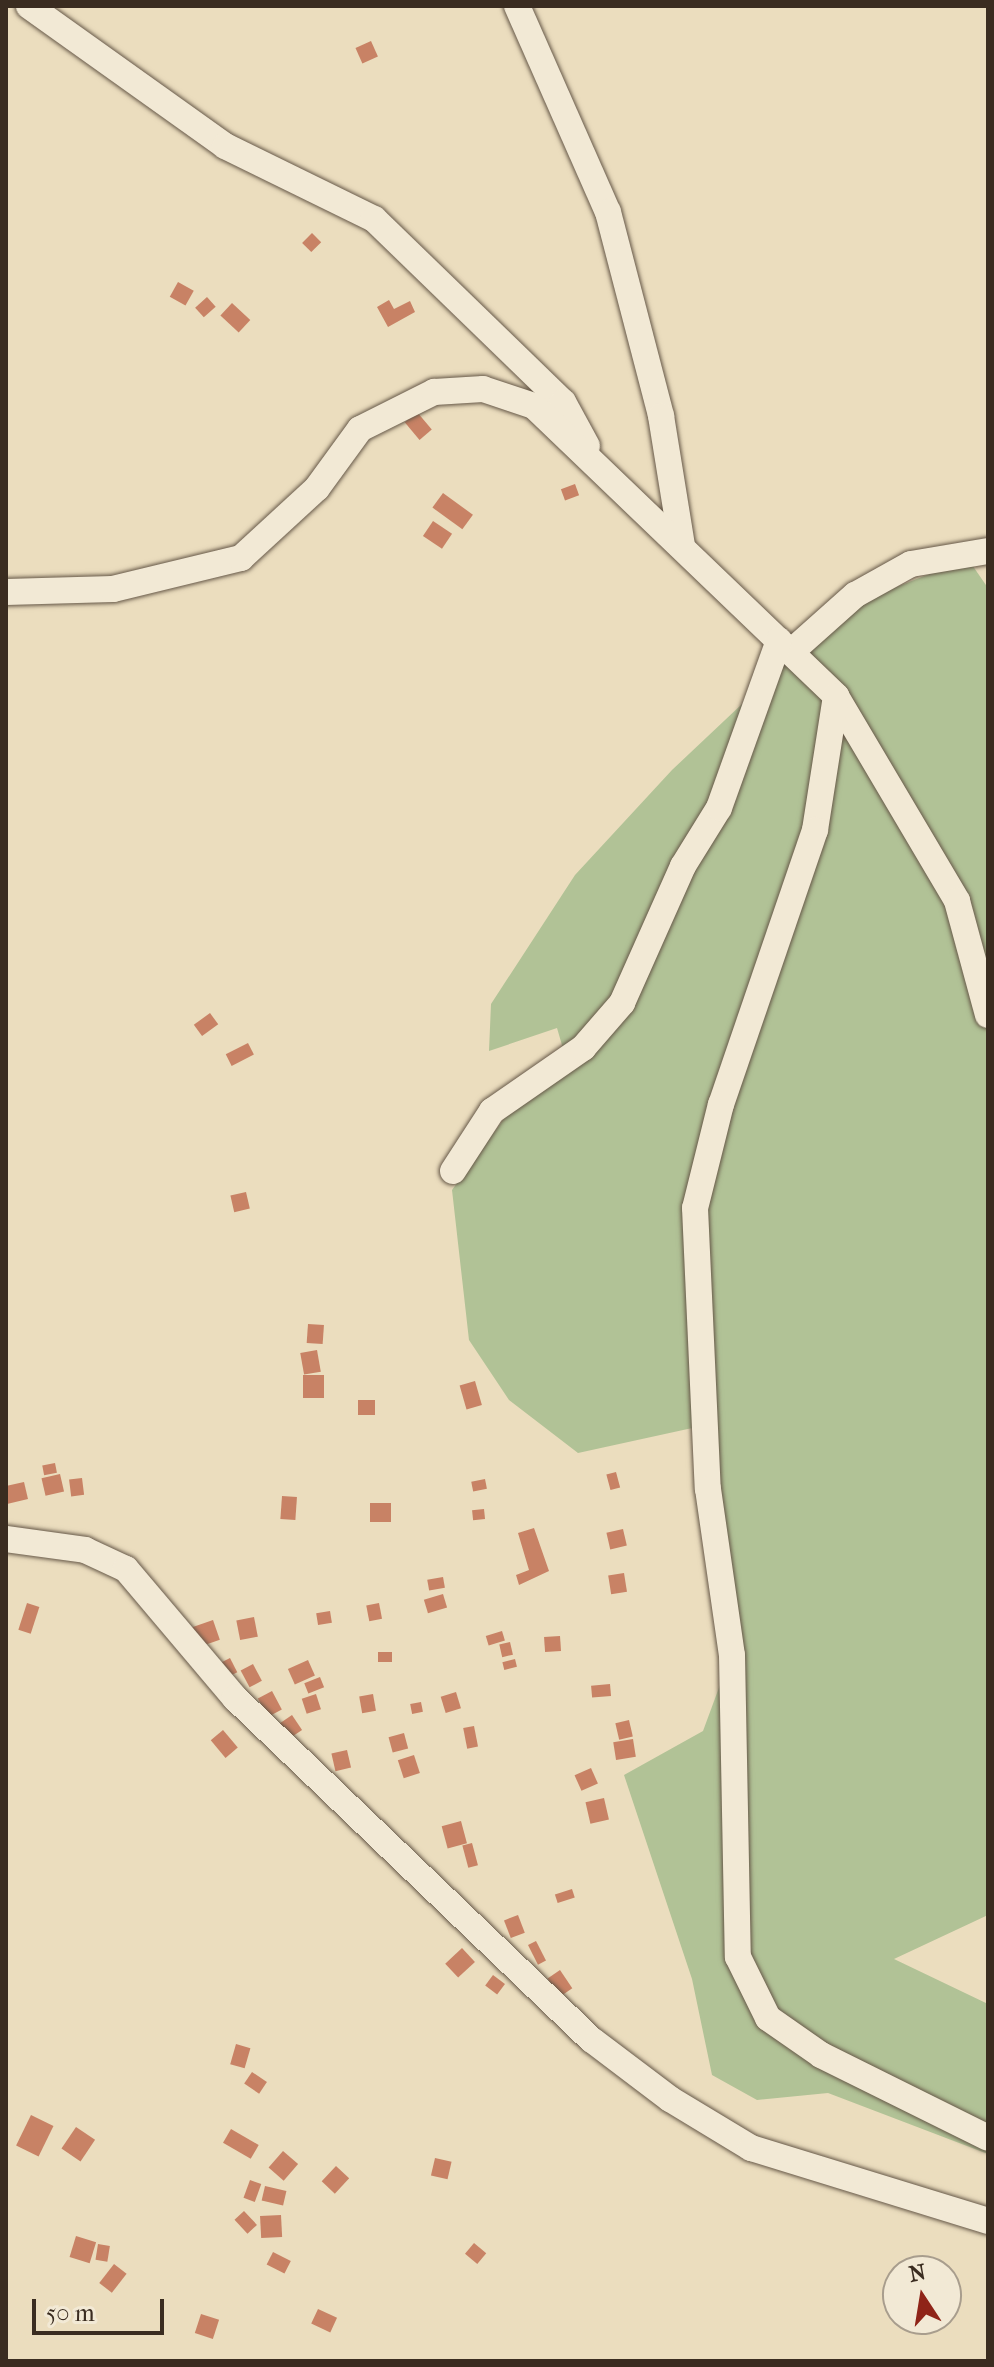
<!DOCTYPE html>
<style>
body{margin:0}
#map{position:relative;width:994px;height:2367px;overflow:hidden;background:#ebddbe;font-family:"IM FELL French Canon",serif}
div>[style]{position:absolute}
[style*='--x']{left:calc(var(--x)*1px);top:calc(var(--y)*1px);width:calc(var(--w)*1px);rotate:calc(var(--a)*1deg)}
.green>*{inset:0;background:#b1c296}
.building>*{inset:0;background:#c88265;transform-origin:0 0}
.roads{filter:drop-shadow(0 0 2px #665848) drop-shadow(0 0 2px #665848)}
.minor>*{height:26px;margin:-13px;padding:0 13px;transform-origin:13px;border-radius:13px;background:#f2e9d5}
span{translate:-50% -50%;white-space:nowrap;text-align:center;line-height:1.15;-webkit-text-stroke:6px #f2e9d5;paint-order:stroke}
.frame{position:absolute;inset:0;border:8px solid #3a2c20;pointer-events:none}
.north{position:absolute;left:882px;top:2255px;width:80px;height:80px;box-sizing:border-box;background:#f2e9d5;border:2px solid #a89d8d;border-radius:50%;rotate:348deg;font-size:22px;font-weight:700;line-height:32px;text-align:center;color:#3a2c20}
.north::after{content:'';display:block;margin:auto;width:28px;height:36px;background:#8f2418;clip-path:polygon(50% 0,100% 100%,50% 72%,0 100%)}
.scale{position:absolute;left:32px;top:2299px;width:132px;height:36px;box-sizing:border-box;border:4px solid #3a2c20;border-top:0;padding-left:10px;font-size:24px;line-height:28px;white-space:nowrap;color:#3a2c20;-webkit-text-stroke:6px #f2e9d5;paint-order:stroke}
</style>
<div id="map">
<div class="green">
<i style="clip-path:polygon(968px 559px,988px 588px,988px 1915px,894px 1959px,988px 2004px,988px 2154px,828px 2093px,757px 2100px,712px 2075px,692px 1979px,624px 1775px,703px 1731px,724px 1674px,706px 1425px,578px 1453px,509px 1400px,469px 1340px,452px 1190px,525px 1090px,564px 1052px,557px 1028px,489px 1051px,491px 1004px,575px 875px,672px 770px,845px 607px)"></i>
</div>
<div class="building">
<i style="left:371px;top:41px;width:17px;height:17px;rotate:66deg"></i>
<i style="left:312px;top:233px;width:13px;height:14px;rotate:45deg"></i>
<i style="left:178px;top:282px;width:18px;height:17px;rotate:29deg"></i>
<i style="left:207px;top:297px;width:13px;height:16px;rotate:48deg"></i>
<i style="clip-path:polygon(389px 300px,394px 309px,410px 301px,415px 312px,388px 327px,377px 307px)"></i>
<i style="left:232px;top:303px;width:25px;height:17px;rotate:43deg"></i>
<i style="left:417px;top:412px;width:23px;height:16px;rotate:50deg"></i>
<i style="left:575px;top:484px;width:12px;height:15px;rotate:70deg"></i>
<i style="left:443px;top:493px;width:37px;height:18px;rotate:36deg"></i>
<i style="left:433px;top:521px;width:23px;height:18px;rotate:34deg"></i>
<i style="left:210px;top:1013px;width:14px;height:20px;rotate:54deg"></i>
<i style="left:248px;top:1043px;width:13px;height:25px;rotate:63deg"></i>
<i style="left:246px;top:1192px;width:17px;height:16px;rotate:77deg"></i>
<i style="left:308px;top:1324px;width:16px;height:19px;rotate:4deg"></i>
<i style="left:317px;top:1350px;width:22px;height:17px;rotate:80deg"></i>
<i style="left:303px;top:1375px;width:21px;height:23px"></i>
<i style="left:475px;top:1381px;width:25px;height:16px;rotate:74deg"></i>
<i style="left:358px;top:1400px;width:17px;height:15px"></i>
<i style="left:55px;top:1463px;width:10px;height:13px;rotate:79deg"></i>
<i style="left:616px;top:1472px;width:16px;height:10px;rotate:75deg"></i>
<i style="left:60px;top:1474px;width:18px;height:19px;rotate:77deg"></i>
<i style="left:82px;top:1478px;width:17px;height:13px;rotate:83deg"></i>
<i style="left:485px;top:1479px;width:10px;height:14px;rotate:79deg"></i>
<i style="clip-path:polygon(24px 1482px,28px 1499px,7px 1504px,6px 1486px)"></i>
<i style="left:282px;top:1496px;width:15px;height:23px;rotate:4deg"></i>
<i style="left:370px;top:1503px;width:21px;height:19px"></i>
<i style="left:484px;top:1509px;width:10px;height:12px;rotate:84deg"></i>
<i style="clip-path:polygon(534px 1528px,549px 1571px,519px 1585px,516px 1575px,529px 1570px,518px 1533px)"></i>
<i style="left:623px;top:1529px;width:17px;height:17px;rotate:77deg"></i>
<i style="left:624px;top:1573px;width:19px;height:16px;rotate:81deg"></i>
<i style="left:443px;top:1577px;width:11px;height:16px;rotate:80deg"></i>
<i style="left:443px;top:1594px;width:14px;height:20px;rotate:73deg"></i>
<i style="left:27px;top:1603px;width:13px;height:28px;rotate:18deg"></i>
<i style="left:379px;top:1603px;width:16px;height:13px;rotate:79deg"></i>
<i style="left:330px;top:1611px;width:12px;height:14px;rotate:81deg"></i>
<i style="left:254px;top:1617px;width:20px;height:18px;rotate:79deg"></i>
<i style="left:213px;top:1620px;width:21px;height:22px;rotate:71deg"></i>
<i style="left:502px;top:1631px;width:10px;height:17px;rotate:73deg"></i>
<i style="left:560px;top:1636px;width:15px;height:16px;rotate:86deg"></i>
<i style="left:510px;top:1642px;width:13px;height:11px;rotate:77deg"></i>
<i style="left:378px;top:1652px;width:14px;height:10px"></i>
<i style="left:230px;top:1658px;width:16px;height:17px;rotate:63deg"></i>
<i style="left:515px;top:1659px;width:8px;height:13px;rotate:76deg"></i>
<i style="left:308px;top:1660px;width:17px;height:22px;rotate:66deg"></i>
<i style="left:253px;top:1664px;width:19px;height:14px;rotate:62deg"></i>
<i style="left:320px;top:1677px;width:11px;height:17px;rotate:68deg"></i>
<i style="left:610px;top:1684px;width:12px;height:19px;rotate:85deg"></i>
<i style="left:272px;top:1691px;width:21px;height:16px;rotate:62deg"></i>
<i style="left:456px;top:1692px;width:17px;height:16px;rotate:73deg"></i>
<i style="left:316px;top:1694px;width:16px;height:15px;rotate:72deg"></i>
<i style="left:373px;top:1694px;width:17px;height:14px;rotate:80deg"></i>
<i style="left:421px;top:1702px;width:10px;height:11px;rotate:79deg"></i>
<i style="left:292px;top:1715px;width:18px;height:15px;rotate:56deg"></i>
<i style="left:629px;top:1720px;width:17px;height:14px;rotate:77deg"></i>
<i style="left:474px;top:1726px;width:21px;height:11px;rotate:79deg"></i>
<i style="left:223px;top:1730px;width:23px;height:16px;rotate:50deg"></i>
<i style="left:404px;top:1733px;width:16px;height:16px;rotate:75deg"></i>
<i style="left:633px;top:1739px;width:18px;height:20px;rotate:81deg"></i>
<i style="left:347px;top:1750px;width:18px;height:16px;rotate:77deg"></i>
<i style="left:414px;top:1755px;width:19px;height:17px;rotate:72deg"></i>
<i style="left:591px;top:1768px;width:17px;height:18px;rotate:66deg"></i>
<i style="left:604px;top:1798px;width:22px;height:19px;rotate:77deg"></i>
<i style="left:461px;top:1821px;width:23px;height:20px;rotate:75deg"></i>
<i style="left:472px;top:1843px;width:23px;height:10px;rotate:75deg"></i>
<i style="left:572px;top:1889px;width:9px;height:18px;rotate:72deg"></i>
<i style="left:518px;top:1915px;width:19px;height:15px;rotate:69deg"></i>
<i style="left:536px;top:1941px;width:22px;height:9px;rotate:63deg"></i>
<i style="left:462px;top:1948px;width:19px;height:23px;rotate:47deg"></i>
<i style="left:560px;top:1970px;width:22px;height:15px;rotate:56deg"></i>
<i style="left:493px;top:1975px;width:15px;height:13px;rotate:37deg"></i>
<i style="left:236px;top:2044px;width:15px;height:21px;rotate:16deg"></i>
<i style="left:252px;top:2072px;width:18px;height:14px;rotate:34deg"></i>
<i style="left:31px;top:2115px;width:25px;height:34px;rotate:26deg"></i>
<i style="left:76px;top:2127px;width:23px;height:26px;rotate:34deg"></i>
<i style="left:231px;top:2129px;width:32px;height:16px;rotate:30deg"></i>
<i style="left:283px;top:2151px;width:20px;height:22px;rotate:41deg"></i>
<i style="left:435px;top:2158px;width:17px;height:18px;rotate:13deg"></i>
<i style="left:336px;top:2166px;width:18px;height:21px;rotate:43deg"></i>
<i style="left:250px;top:2180px;width:12px;height:19px;rotate:20deg"></i>
<i style="left:265px;top:2186px;width:22px;height:15px;rotate:13deg"></i>
<i style="left:244px;top:2211px;width:19px;height:13px;rotate:47deg"></i>
<i style="left:281px;top:2215px;width:22px;height:21px;rotate:87deg"></i>
<i style="left:76px;top:2236px;width:21px;height:22px;rotate:17deg"></i>
<i style="left:474px;top:2243px;width:16px;height:14px;rotate:40deg"></i>
<i style="left:98px;top:2244px;width:12px;height:16px;rotate:9deg"></i>
<i style="left:273px;top:2252px;width:20px;height:14px;rotate:27deg"></i>
<i style="left:114px;top:2264px;width:16px;height:24px;rotate:38deg"></i>
<i style="left:318px;top:2309px;width:21px;height:16px;rotate:25deg"></i>
<i style="left:201px;top:2314px;width:19px;height:20px;rotate:18deg"></i>
</div>
<div class="roads">
<div class="minor">
<i style="--x:29;--y:6;--w:241;--a:35.5"></i>
<i style="--x:225;--y:146;--w:166;--a:26.1"></i>
<i style="--x:374;--y:219;--w:263;--a:44.1"></i>
<i style="--x:563;--y:402;--w:50;--a:61.4"></i>
<i style="--x:517;--y:6;--w:225;--a:66.2"></i>
<i style="--x:608;--y:212;--w:211;--a:75.4"></i>
<i style="--x:661;--y:416;--w:131;--a:80.8"></i>
<i style="--x:6;--y:592;--w:107;--a:-1.6"></i>
<i style="--x:113;--y:589;--w:132;--a:-13.6"></i>
<i style="--x:241;--y:558;--w:103;--a:-42.6"></i>
<i style="--x:317;--y:488;--w:73;--a:-53.9"></i>
<i style="--x:360;--y:429;--w:83;--a:-26.6"></i>
<i style="--x:434;--y:392;--w:49;--a:-3.5"></i>
<i style="--x:483;--y:389;--w:54;--a:18.4"></i>
<i style="--x:534;--y:406;--w:419;--a:43.8"></i>
<i style="--x:836;--y:696;--w:238;--a:59.4"></i>
<i style="--x:957;--y:901;--w:118;--a:74.8"></i>
<i style="--x:791;--y:652;--w:86;--a:-41.7"></i>
<i style="--x:855;--y:595;--w:64;--a:-29"></i>
<i style="--x:911;--y:564;--w:78;--a:-9.6"></i>
<i style="--x:836;--y:696;--w:136;--a:98.9"></i>
<i style="--x:815;--y:830;--w:290;--a:108.9"></i>
<i style="--x:721;--y:1104;--w:107;--a:104"></i>
<i style="--x:695;--y:1208;--w:281;--a:87.4"></i>
<i style="--x:708;--y:1489;--w:168;--a:81.8"></i>
<i style="--x:732;--y:1655;--w:302;--a:88.9"></i>
<i style="--x:738;--y:1957;--w:68;--a:63.8"></i>
<i style="--x:768;--y:2018;--w:65;--a:34.9"></i>
<i style="--x:821;--y:2055;--w:186;--a:26.4"></i>
<i style="--x:453;--y:1171;--w:72;--a:-57"></i>
<i style="--x:492;--y:1111;--w:111;--a:-34.7"></i>
<i style="--x:583;--y:1048;--w:60;--a:-49.1"></i>
<i style="--x:622;--y:1003;--w:150;--a:-66"></i>
<i style="--x:683;--y:866;--w:68;--a:-58.2"></i>
<i style="--x:719;--y:808;--w:178;--a:-70.3"></i>
<i style="--x:6;--y:1539;--w:80;--a:7.9"></i>
<i style="--x:85;--y:1550;--w:45;--a:24.9"></i>
<i style="--x:126;--y:1569;--w:169;--a:49.8"></i>
<i style="--x:235;--y:1698;--w:494;--a:43.8"></i>
<i style="--x:592;--y:2040;--w:98;--a:37.1"></i>
<i style="--x:670;--y:2099;--w:95;--a:31.2"></i>
<i style="--x:751;--y:2148;--w:248;--a:17.1"></i>
</div>
</div>
<div class="frame"></div>
<div class="north">N</div>
<div class="scale">50 m</div>
</div>
